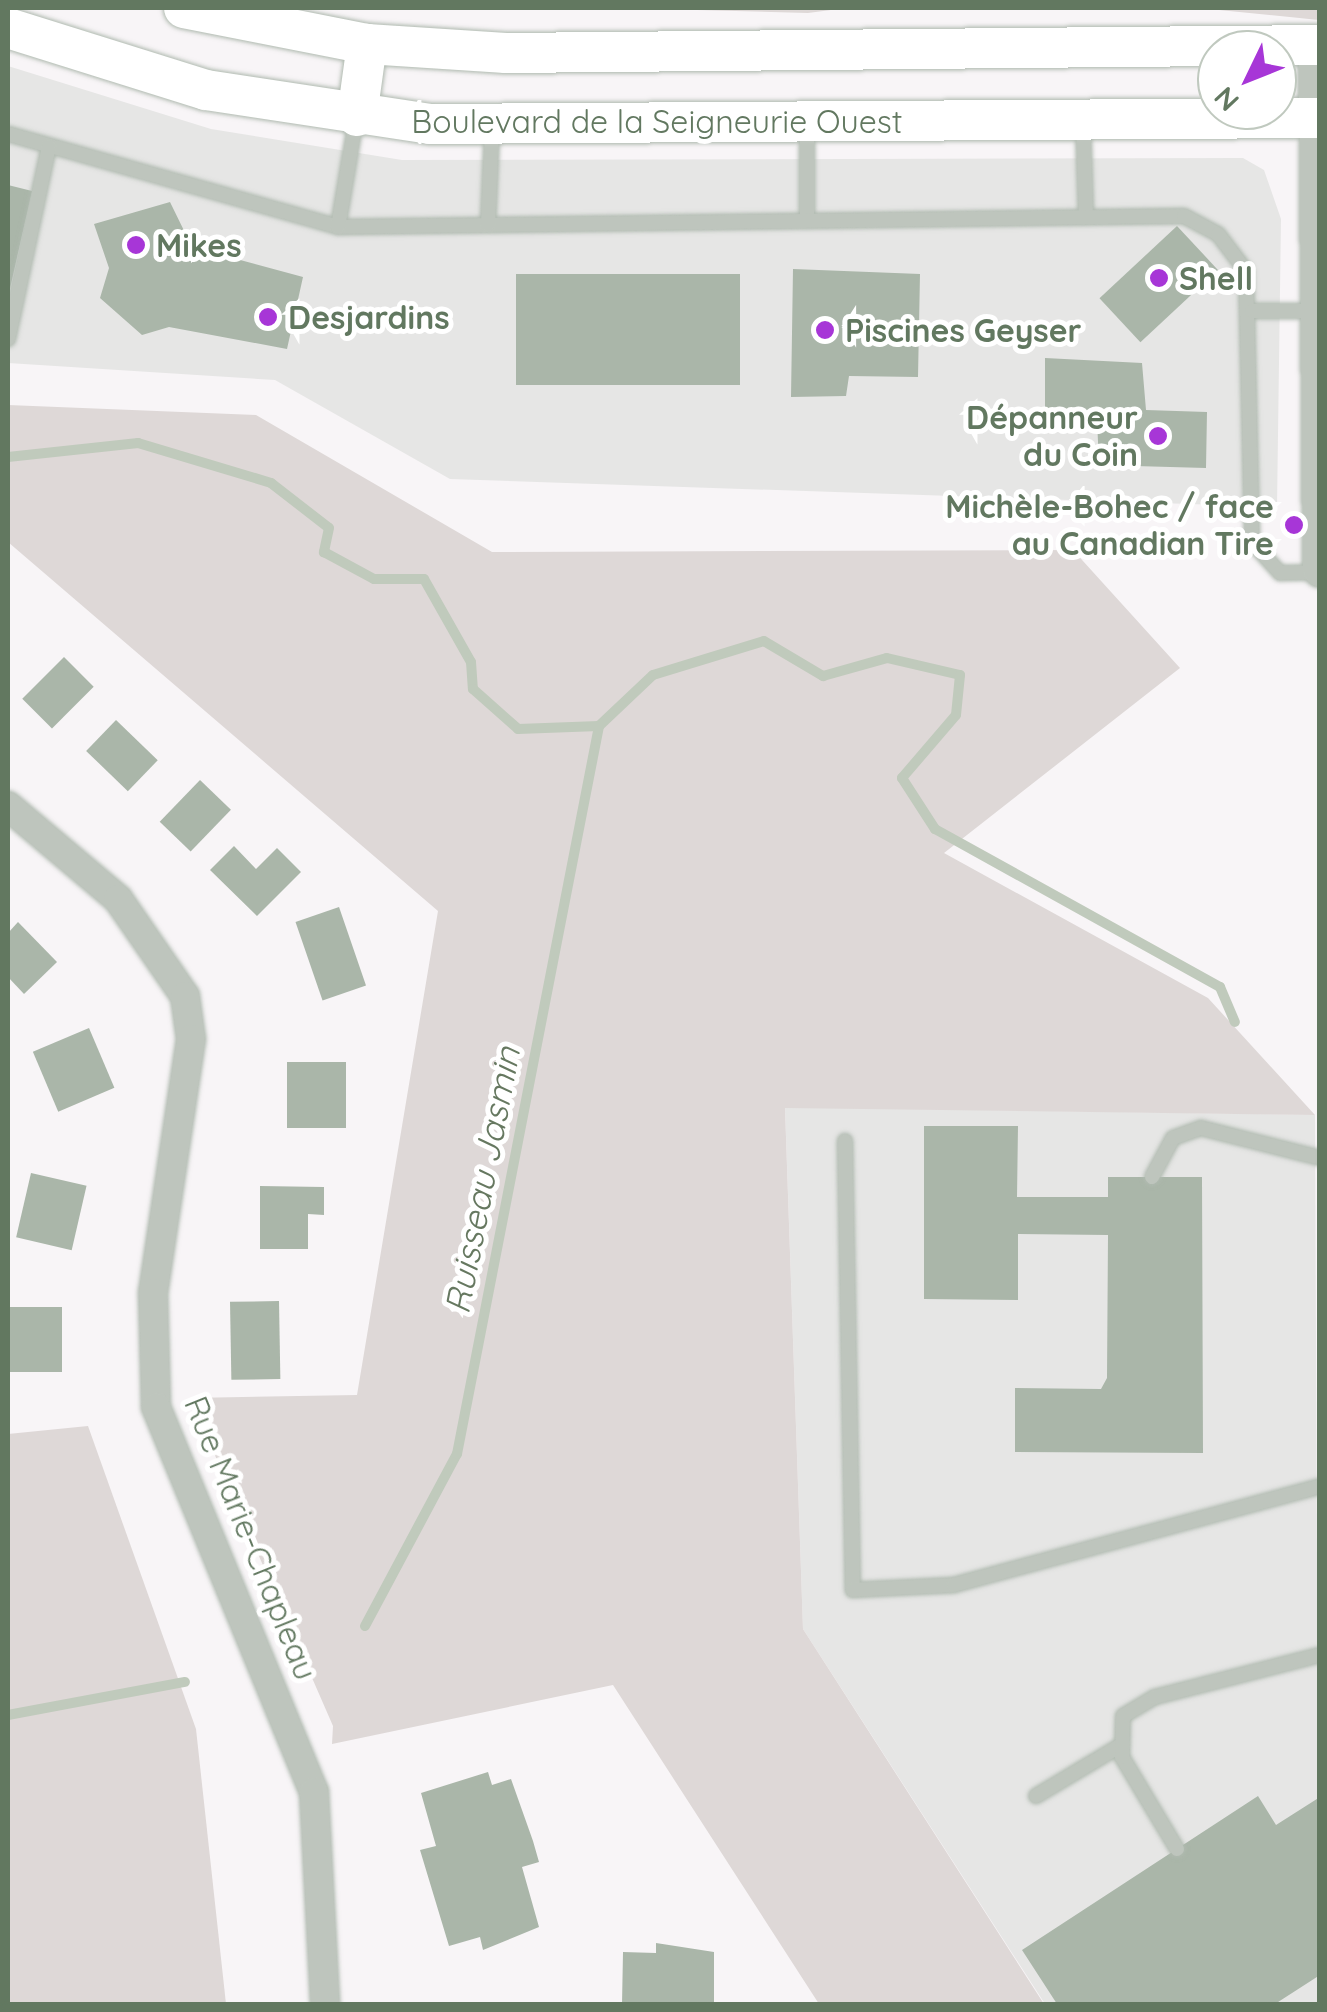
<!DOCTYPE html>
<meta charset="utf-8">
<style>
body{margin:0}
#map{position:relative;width:1327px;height:2012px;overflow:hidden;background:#f8f5f7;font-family:Quicksand,sans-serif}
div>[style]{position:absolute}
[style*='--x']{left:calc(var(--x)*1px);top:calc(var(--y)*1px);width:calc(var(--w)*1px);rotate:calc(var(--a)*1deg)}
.built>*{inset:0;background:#e6e6e5}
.green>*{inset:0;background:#ded8d7}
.stream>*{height:10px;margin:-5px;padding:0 5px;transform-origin:5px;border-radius:5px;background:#c0cabc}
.building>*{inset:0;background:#aab6a9;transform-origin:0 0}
.roads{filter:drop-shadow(0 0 2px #b0bab0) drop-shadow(0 0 2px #b0bab0)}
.service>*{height:14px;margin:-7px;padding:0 7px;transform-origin:7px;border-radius:7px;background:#bec5bd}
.minor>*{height:28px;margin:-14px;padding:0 14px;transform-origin:14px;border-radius:14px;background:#bec5bd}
.tertiary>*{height:35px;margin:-17.5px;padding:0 17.5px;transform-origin:17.5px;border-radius:17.5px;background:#bec5bd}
.secondary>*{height:40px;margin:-20px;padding:0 20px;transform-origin:20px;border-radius:20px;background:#fff}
.dots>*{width:28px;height:28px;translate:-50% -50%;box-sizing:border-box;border:5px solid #fff;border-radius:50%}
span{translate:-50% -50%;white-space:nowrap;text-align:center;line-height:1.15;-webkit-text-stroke:10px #fff;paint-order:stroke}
.street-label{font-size:32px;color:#627860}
.poi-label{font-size:32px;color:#627860;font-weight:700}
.left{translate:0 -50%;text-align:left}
.right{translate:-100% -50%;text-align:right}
.water-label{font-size:35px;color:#667860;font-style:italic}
.frame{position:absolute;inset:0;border:10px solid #627860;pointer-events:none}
.north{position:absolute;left:1197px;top:30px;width:100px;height:100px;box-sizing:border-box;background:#fff;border:2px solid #c0c9bf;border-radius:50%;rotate:227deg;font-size:28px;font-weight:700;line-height:40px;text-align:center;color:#627860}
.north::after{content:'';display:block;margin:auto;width:35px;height:45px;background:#a736d7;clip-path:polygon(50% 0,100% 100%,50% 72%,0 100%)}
</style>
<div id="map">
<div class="built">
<i style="clip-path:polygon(8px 66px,211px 129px,402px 160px,1243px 158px,1264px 170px,1281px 219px,1277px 507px,450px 479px,275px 380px,8px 363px)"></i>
<i style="clip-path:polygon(785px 1107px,1315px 1115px,1319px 2004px,1045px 2004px,803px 1629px)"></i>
</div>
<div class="green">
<i style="clip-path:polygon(621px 8px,846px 8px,808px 13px)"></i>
<i style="clip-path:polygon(1199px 8px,1319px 8px,1319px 20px)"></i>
<i style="clip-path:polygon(8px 405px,256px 415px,492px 552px,1073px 550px,1180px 668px,944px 853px,1208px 998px,1315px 1115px,785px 1108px,803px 1629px,1044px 2004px,819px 2004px,613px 1685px,332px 1744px,333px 1726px,190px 1398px,357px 1395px,438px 911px,8px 542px)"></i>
<i style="clip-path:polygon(88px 1426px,196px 1729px,226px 2004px,8px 2004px,8px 1434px)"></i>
</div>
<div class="stream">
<i style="--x:8;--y:457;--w:131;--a:-6.1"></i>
<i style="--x:138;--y:443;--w:139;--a:16.7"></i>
<i style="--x:271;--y:483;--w:73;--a:37.8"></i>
<i style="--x:329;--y:528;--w:25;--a:102"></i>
<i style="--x:324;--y:552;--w:57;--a:28.4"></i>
<i style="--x:374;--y:579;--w:50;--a:0"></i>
<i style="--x:424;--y:579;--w:95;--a:60.5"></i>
<i style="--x:471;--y:662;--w:27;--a:86"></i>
<i style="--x:473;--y:689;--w:60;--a:41.6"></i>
<i style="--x:518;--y:729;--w:81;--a:-2.1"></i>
<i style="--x:599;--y:726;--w:74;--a:-43.4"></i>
<i style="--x:653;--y:675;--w:116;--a:-17"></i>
<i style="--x:764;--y:641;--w:69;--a:30.7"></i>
<i style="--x:823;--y:676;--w:66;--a:-15.7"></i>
<i style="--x:887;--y:658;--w:75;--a:13.1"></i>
<i style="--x:960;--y:675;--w:40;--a:95.7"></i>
<i style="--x:956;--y:715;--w:83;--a:130.6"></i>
<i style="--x:902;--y:778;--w:61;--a:57.1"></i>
<i style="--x:935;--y:829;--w:326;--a:29"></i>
<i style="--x:1220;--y:987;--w:38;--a:67"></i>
<i style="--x:365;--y:1626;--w:195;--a:-61.9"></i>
<i style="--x:457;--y:1454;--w:742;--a:-78.96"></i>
<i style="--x:8;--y:1715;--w:180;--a:-10.6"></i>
</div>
<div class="building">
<i style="clip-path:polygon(8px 185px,32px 191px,9px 293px,8px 293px)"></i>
<i style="clip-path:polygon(170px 202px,192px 247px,303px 277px,287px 349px,169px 327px,142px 335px,100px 298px,109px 268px,94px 224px)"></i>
<i style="left:1177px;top:226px;width:60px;height:106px;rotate:47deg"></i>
<i style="clip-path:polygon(793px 269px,920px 274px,918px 377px,849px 376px,846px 396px,791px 397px)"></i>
<i style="left:516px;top:274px;width:224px;height:111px"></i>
<i style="clip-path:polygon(1045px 358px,1142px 363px,1146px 410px,1207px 412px,1206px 468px,1099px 465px,1097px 419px,1045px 418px)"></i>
<i style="left:64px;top:657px;width:42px;height:59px;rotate:45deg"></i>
<i style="left:116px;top:720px;width:58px;height:43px;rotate:44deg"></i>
<i style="left:200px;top:780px;width:43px;height:58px;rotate:44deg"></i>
<i style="clip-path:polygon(234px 846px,256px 869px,277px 848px,301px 872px,257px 916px,210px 870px)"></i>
<i style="left:339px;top:907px;width:83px;height:46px;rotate:71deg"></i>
<i style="clip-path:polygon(18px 922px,57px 962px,24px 994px,8px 977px,8px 933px)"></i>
<i style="left:89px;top:1028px;width:65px;height:61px;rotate:67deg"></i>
<i style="left:287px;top:1062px;width:59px;height:66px"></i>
<i style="clip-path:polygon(924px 1126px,1018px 1126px,1017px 1197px,1108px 1197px,1108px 1177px,1202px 1177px,1203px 1453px,1015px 1452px,1015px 1388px,1101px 1389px,1107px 1378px,1108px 1235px,1018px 1234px,1018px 1300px,924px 1299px)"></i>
<i style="left:31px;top:1173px;width:57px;height:66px;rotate:13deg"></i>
<i style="clip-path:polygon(260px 1186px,324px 1187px,324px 1215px,308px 1214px,308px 1249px,260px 1249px)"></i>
<i style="left:279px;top:1301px;width:78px;height:49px;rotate:89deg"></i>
<i style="left:8px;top:1307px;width:54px;height:65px"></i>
<i style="clip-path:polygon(488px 1772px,492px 1785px,511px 1779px,533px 1841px,539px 1862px,522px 1867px,539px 1927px,483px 1950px,480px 1937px,449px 1946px,420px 1850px,436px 1846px,421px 1793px)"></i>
<i style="clip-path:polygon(1258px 1796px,1276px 1825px,1320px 1797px,1320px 1975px,1275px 2004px,1057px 2004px,1022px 1950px)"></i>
<i style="clip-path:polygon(656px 1943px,714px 1952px,714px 2004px,622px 2004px,623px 1952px,656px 1953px)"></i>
</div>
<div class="roads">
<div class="service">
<i style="--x:1083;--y:121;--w:96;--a:88.2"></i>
<i style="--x:807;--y:124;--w:97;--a:90"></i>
<i style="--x:8;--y:134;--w:343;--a:15.7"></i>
<i style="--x:338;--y:227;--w:846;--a:-0.74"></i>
<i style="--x:1184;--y:216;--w:38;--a:28"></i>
<i style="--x:1218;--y:234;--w:46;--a:52.9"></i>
<i style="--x:1246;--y:271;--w:271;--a:88.7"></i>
<i style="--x:1252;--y:542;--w:42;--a:47.9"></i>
<i style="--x:1280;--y:573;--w:39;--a:-1"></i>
<i style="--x:488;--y:225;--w:97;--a:-87.6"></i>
<i style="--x:338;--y:227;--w:109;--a:-80.5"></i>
<i style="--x:1252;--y:311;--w:64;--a:0"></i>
<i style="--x:8;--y:339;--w:197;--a:-78"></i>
<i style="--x:845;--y:1141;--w:449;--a:89"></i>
<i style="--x:853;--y:1590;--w:101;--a:-2.8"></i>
<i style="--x:954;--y:1585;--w:379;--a:-15.1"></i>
<i style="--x:1152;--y:1177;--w:44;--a:-61.7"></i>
<i style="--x:1173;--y:1138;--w:30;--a:-20"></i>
<i style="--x:1201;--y:1128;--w:123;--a:14.1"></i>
<i style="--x:1036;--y:1796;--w:96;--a:-30.9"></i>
<i style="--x:1177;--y:1849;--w:107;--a:-120.9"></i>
<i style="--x:1122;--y:1757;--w:41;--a:-88.6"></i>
<i style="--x:1123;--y:1716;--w:37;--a:-31"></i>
<i style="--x:1155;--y:1697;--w:170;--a:-14.3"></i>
</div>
<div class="minor">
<i style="--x:8;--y:806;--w:144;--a:40.2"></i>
<i style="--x:118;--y:899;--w:118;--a:55.4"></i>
<i style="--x:185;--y:996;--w:43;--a:82.1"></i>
<i style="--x:191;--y:1039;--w:257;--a:98.5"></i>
<i style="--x:153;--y:1293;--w:114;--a:88.5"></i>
<i style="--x:156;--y:1407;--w:416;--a:67.7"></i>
<i style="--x:314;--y:1792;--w:212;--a:87"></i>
</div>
<div class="tertiary">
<i style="--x:1316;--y:45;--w:524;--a:89.56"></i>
</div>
<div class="secondary">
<i style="--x:184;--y:8;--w:187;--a:11.1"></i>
<i style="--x:367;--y:44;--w:139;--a:3.7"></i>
<i style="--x:506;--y:53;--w:814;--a:-0.56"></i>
<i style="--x:8;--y:28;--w:207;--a:17.4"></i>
<i style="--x:206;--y:90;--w:227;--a:8.6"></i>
<i style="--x:430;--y:124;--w:890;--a:-0.39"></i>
<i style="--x:357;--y:116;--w:73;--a:-82.1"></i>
</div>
</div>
<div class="dots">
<i style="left:136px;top:245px;background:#a736d7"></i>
<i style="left:1159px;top:278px;background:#a736d7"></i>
<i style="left:268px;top:317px;background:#a736d7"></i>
<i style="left:825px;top:330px;background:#a736d7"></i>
<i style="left:1158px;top:436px;background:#a736d7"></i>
<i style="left:1294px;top:525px;background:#a736d7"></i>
</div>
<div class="street-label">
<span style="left:657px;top:121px">Boulevard de la Seigneurie Ouest</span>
<span style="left:251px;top:1538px;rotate:68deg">Rue Marie-Chapleau</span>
</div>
<div class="poi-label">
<span class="left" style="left:156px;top:245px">Mikes</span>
<span class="left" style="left:1179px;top:278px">Shell</span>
<span class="left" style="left:288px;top:317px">Desjardins</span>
<span class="left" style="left:845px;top:330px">Piscines Geyser</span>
<span class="right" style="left:1138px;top:436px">Dépanneur<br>du Coin</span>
<span class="right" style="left:1274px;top:525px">Michèle-Bohec / face<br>au Canadian Tire</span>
</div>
<div class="water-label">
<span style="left:482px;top:1180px;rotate:-79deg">Ruisseau Jasmin</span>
</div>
<div class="frame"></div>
<div class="north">N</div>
</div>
